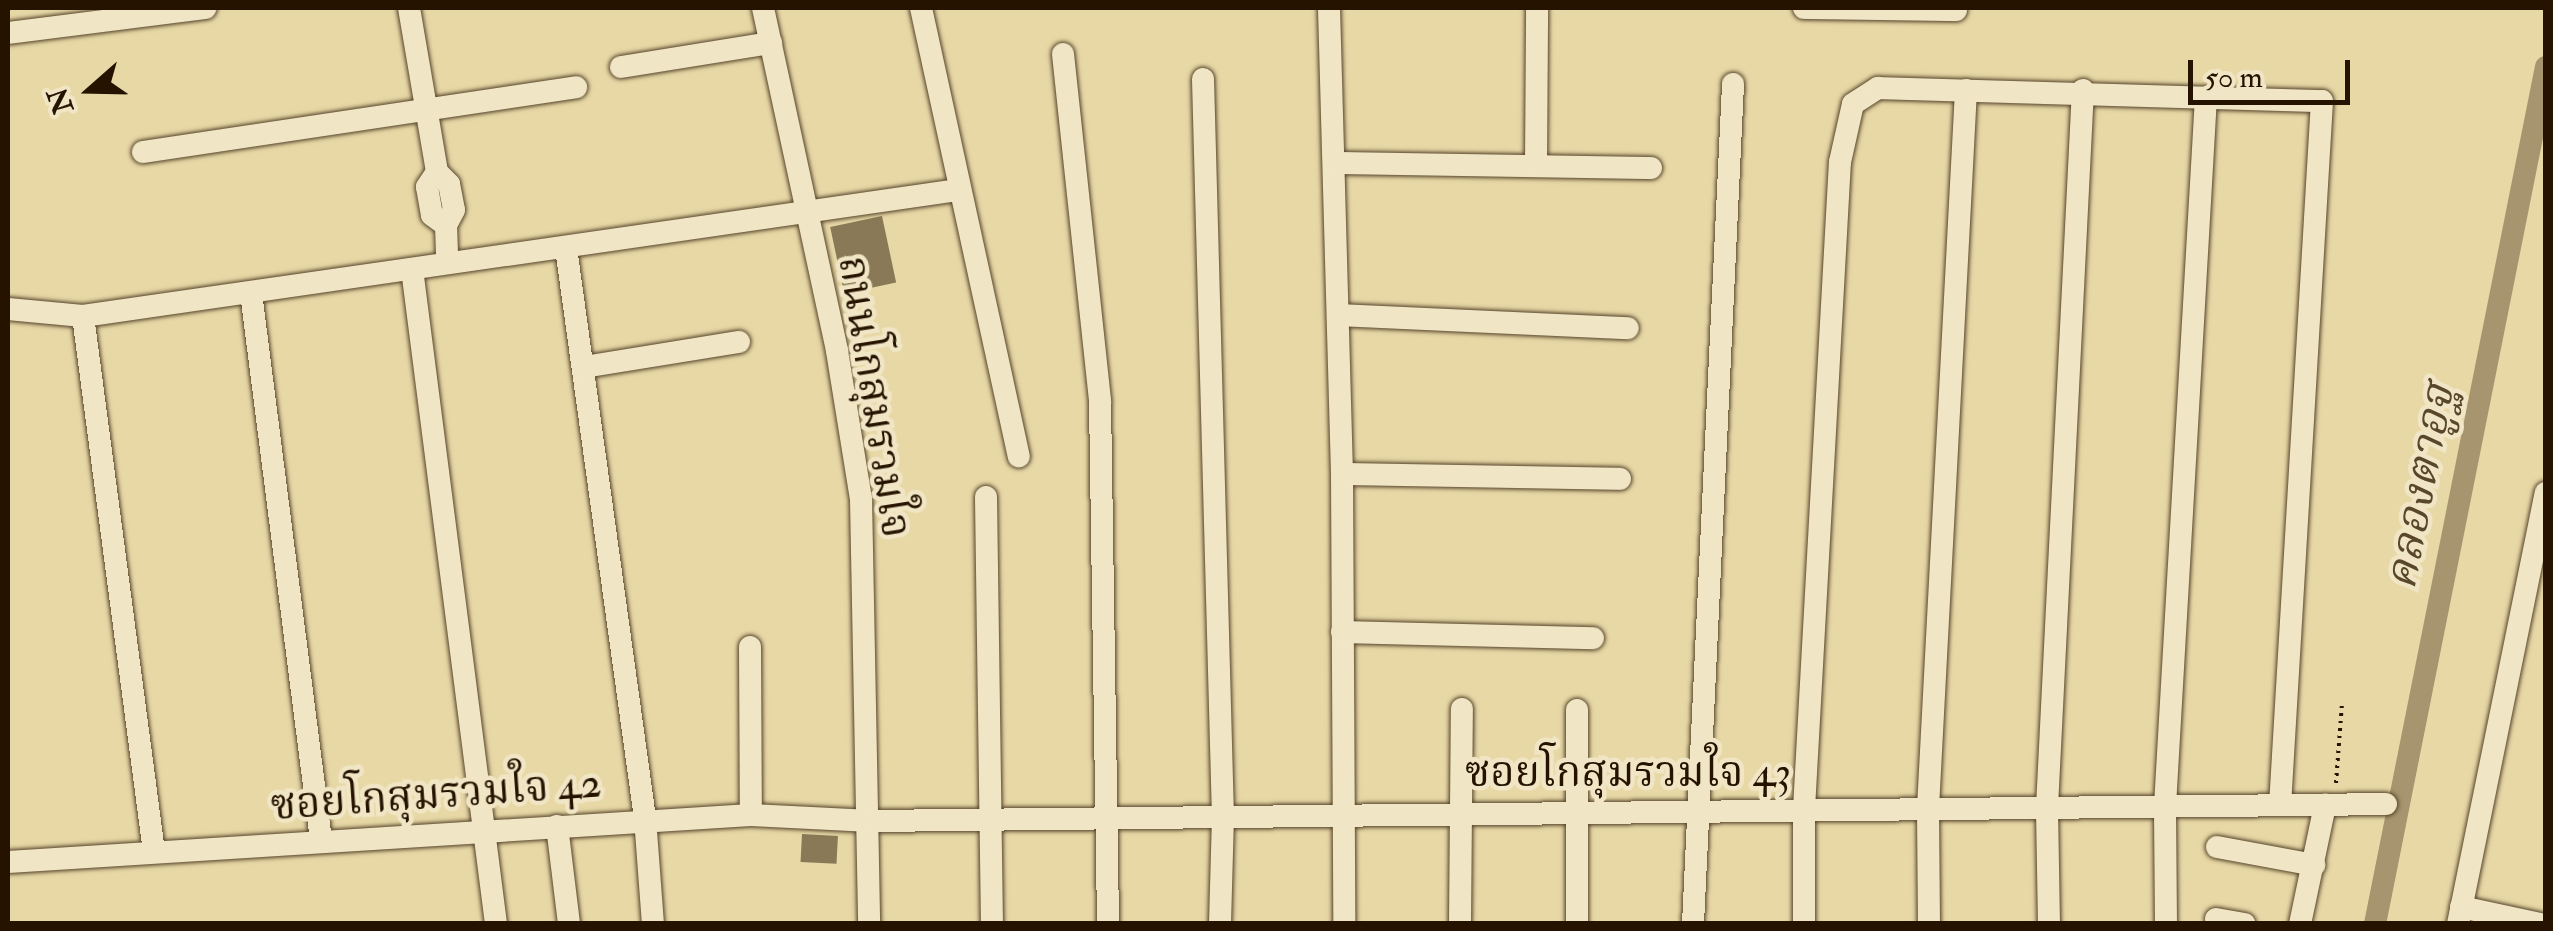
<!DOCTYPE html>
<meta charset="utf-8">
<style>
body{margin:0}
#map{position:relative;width:2553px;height:931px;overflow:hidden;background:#e8d8a6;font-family:"IM FELL Double Pica","Noto Serif Thai",serif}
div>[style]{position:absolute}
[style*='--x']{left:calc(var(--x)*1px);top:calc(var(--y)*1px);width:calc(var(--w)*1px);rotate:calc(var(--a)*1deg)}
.canal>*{height:22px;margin:-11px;padding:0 11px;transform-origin:11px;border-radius:11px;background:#a6956e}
.building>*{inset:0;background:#8a7956;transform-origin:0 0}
.path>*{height:4px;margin-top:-2px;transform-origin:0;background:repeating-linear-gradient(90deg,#251300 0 2.5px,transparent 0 7.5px)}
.roads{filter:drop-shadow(0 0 2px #56442a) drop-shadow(0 0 2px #56442a)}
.minor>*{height:22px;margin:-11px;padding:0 11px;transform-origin:11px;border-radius:11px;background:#f0e6c5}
span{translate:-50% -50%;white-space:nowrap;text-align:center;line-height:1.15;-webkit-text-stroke:9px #f0e6c5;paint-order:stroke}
.street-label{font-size:42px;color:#251300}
.water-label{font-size:45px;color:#59472c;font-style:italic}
.frame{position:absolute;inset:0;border:10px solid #251300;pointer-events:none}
.north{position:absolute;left:40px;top:40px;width:100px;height:100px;-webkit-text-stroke:8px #f0e6c5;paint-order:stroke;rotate:250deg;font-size:28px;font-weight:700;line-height:40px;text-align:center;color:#251300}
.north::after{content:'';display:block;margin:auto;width:35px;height:45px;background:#251300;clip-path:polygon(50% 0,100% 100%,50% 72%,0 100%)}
.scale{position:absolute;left:2188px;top:60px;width:162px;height:45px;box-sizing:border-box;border:5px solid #251300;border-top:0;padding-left:12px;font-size:30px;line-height:35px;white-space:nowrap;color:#251300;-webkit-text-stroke:8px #f0e6c5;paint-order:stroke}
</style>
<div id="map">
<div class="canal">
<i style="--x:2375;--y:924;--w:874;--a:-78.72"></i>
</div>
<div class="building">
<i style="left:882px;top:216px;width:68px;height:53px;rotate:78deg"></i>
<i style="left:802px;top:834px;width:36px;height:28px;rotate:3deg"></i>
</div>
<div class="path">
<i style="--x:2336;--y:783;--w:80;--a:-85.7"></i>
</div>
<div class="roads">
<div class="minor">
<i style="--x:409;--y:8;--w:166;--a:80.3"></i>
<i style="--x:437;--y:172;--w:17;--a:45"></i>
<i style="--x:449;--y:184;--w:26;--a:79"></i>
<i style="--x:454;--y:210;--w:17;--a:118"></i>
<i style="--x:446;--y:225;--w:35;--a:88"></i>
<i style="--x:763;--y:8;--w:351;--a:77.8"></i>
<i style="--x:837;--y:351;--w:150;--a:80.8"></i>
<i style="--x:861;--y:499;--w:425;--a:88.9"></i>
<i style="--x:921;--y:8;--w:459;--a:77.7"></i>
<i style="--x:1329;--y:8;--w:466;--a:88.4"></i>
<i style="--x:1342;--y:474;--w:450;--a:89.7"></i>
<i style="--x:1804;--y:8;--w:152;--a:0.8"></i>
<i style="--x:8;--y:33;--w:199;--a:-7.2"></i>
<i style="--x:1063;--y:54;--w:349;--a:83.9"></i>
<i style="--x:1100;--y:401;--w:523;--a:89.12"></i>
<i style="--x:621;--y:67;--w:152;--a:-9.1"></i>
<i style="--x:1203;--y:79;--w:737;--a:88.45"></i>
<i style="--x:1223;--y:816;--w:108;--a:91.6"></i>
<i style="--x:143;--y:152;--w:438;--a:-8.5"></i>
<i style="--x:1335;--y:163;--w:316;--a:0.9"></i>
<i style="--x:1536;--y:166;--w:158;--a:-89.6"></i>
<i style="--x:437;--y:172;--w:18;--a:124"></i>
<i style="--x:427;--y:187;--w:28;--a:80"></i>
<i style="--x:432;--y:215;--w:17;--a:36"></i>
<i style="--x:566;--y:248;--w:575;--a:82.11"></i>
<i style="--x:645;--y:818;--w:106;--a:85.7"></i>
<i style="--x:412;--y:269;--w:660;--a:82.69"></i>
<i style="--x:251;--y:293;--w:551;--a:82.71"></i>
<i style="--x:8;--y:309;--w:75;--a:5.3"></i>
<i style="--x:83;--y:316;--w:883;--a:-8.2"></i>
<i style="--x:1338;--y:315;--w:290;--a:2.6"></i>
<i style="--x:83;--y:316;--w:541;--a:82.45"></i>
<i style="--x:584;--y:367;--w:157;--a:-9.2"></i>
<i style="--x:1342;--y:474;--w:278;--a:1"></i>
<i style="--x:986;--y:497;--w:427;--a:89.2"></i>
<i style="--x:1342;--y:632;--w:251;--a:1.4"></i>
<i style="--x:750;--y:647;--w:168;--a:89.7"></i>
<i style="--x:1577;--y:710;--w:214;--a:90"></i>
<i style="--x:557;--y:826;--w:99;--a:83"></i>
<i style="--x:2217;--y:847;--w:99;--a:10.5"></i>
<i style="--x:8;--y:862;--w:744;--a:-3.62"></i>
<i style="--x:751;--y:815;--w:120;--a:2.9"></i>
<i style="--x:871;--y:821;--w:1515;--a:-0.64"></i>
<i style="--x:2461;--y:907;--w:81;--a:12.1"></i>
<i style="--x:2216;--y:919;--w:29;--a:10"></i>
<i style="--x:1460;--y:924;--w:215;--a:-89.5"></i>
<i style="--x:1693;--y:924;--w:841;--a:-87.27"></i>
<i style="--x:1804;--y:924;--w:115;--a:-90"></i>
<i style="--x:1804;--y:809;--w:648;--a:-86.82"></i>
<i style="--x:1840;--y:162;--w:59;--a:-77.4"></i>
<i style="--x:1853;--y:104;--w:30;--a:-33"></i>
<i style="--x:1878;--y:88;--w:444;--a:1.7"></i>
<i style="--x:2322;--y:101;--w:705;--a:93.41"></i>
<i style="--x:1929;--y:924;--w:116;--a:-90.5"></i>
<i style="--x:1928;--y:808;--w:719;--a:-86.97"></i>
<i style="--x:2049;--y:924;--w:117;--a:-91"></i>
<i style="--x:2047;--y:807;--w:718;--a:-87.13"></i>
<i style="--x:2166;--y:924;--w:118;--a:-90.5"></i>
<i style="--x:2165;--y:806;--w:710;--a:-86.69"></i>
<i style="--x:2300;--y:924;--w:122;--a:-78.1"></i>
<i style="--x:2458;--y:924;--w:440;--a:-78.5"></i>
</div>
</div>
<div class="street-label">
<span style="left:874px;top:397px;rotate:81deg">ถนนโกสุมรวมใจ</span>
<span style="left:1628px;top:773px">ซอยโกสุมรวมใจ 43</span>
<span style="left:436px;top:795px;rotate:-4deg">ซอยโกสุมรวมใจ 42</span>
</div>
<div class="water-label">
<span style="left:2421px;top:487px;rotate:-79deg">คลองตาอูฐ</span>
</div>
<div class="frame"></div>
<div class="north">N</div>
<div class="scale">50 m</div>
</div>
